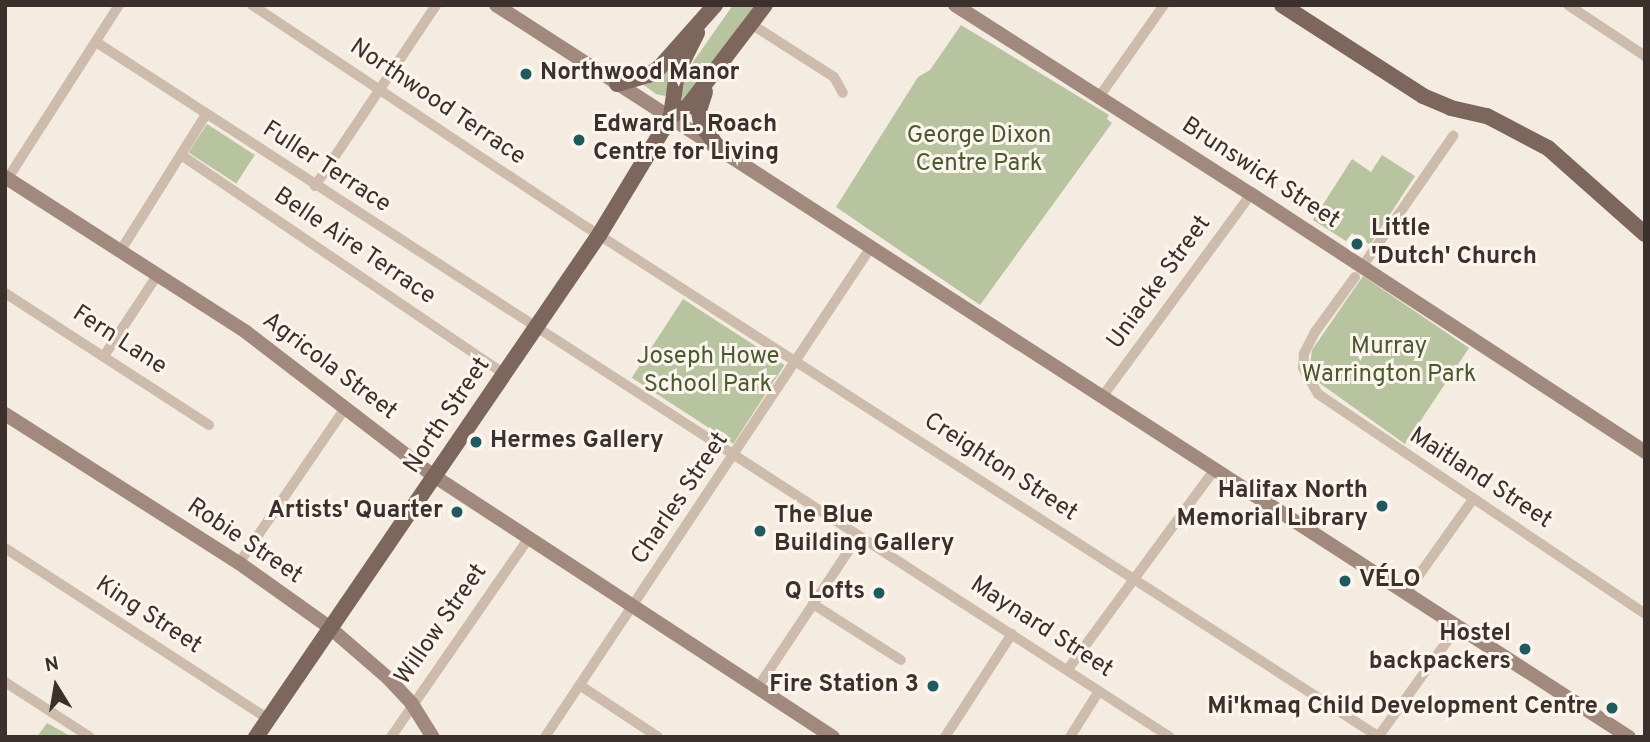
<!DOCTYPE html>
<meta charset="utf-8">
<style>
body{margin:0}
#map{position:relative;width:1650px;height:742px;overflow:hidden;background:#f4ebe1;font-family:Overpass,sans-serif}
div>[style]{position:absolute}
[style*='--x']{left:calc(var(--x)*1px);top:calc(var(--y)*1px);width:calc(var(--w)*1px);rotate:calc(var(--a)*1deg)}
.green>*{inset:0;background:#b8c4a0;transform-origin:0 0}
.street>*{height:10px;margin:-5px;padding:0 5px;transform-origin:5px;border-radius:5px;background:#cdbbac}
.secondary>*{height:14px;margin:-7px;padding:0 7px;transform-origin:7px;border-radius:7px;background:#a18a7d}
.primary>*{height:16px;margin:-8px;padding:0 8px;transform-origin:8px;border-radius:8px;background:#7d675c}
.dots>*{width:19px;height:19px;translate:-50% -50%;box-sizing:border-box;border:4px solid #fbf5ee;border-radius:50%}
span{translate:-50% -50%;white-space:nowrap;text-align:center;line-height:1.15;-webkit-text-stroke:6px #fbf5ee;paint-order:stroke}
.poi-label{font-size:24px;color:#3b302b;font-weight:700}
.left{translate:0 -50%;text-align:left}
.right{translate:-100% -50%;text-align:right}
.street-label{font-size:24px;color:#3b302b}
.park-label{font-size:24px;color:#4a5a2e}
.frame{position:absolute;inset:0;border:7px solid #3b302b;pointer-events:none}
.north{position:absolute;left:21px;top:651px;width:70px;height:70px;-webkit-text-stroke:5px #fbf5ee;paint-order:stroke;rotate:349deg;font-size:19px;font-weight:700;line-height:28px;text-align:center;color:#3b302b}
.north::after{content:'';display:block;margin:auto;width:24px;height:32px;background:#3b302b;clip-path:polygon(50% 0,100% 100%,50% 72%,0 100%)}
</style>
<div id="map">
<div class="green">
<i style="clip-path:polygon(733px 5px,755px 5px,682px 102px,681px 84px,686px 72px)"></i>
<i style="clip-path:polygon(961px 25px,1109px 115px,1107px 119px,1112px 123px,980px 305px,836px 207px,918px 77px,930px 70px)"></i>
<i style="clip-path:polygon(675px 62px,665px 96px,656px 94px,641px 83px)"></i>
<i style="left:207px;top:124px;width:57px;height:34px;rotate:33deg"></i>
<i style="clip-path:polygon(1382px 155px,1415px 176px,1370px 245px,1352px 233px,1346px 241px,1313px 220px,1352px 159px,1371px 172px)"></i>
<i style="clip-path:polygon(1363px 276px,1469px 348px,1405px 444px,1318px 382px,1310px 365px,1312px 350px)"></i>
<i style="left:683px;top:299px;width:121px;height:94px;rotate:33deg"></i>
<i style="clip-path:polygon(47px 723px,70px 736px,37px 737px)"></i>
</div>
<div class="street">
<i style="--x:252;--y:5;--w:400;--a:33.6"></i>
<i style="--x:585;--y:226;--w:944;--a:32.76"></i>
<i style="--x:1568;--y:5;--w:92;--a:33.5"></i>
<i style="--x:751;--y:24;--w:98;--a:32.6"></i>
<i style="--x:834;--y:77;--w:18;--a:61"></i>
<i style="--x:96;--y:42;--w:1279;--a:32.91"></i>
<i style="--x:1099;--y:97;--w:113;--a:-54.8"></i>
<i style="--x:181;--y:155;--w:390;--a:34.1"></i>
<i style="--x:8;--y:178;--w:206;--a:-57.3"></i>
<i style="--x:315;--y:186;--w:218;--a:-56.2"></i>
<i style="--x:121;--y:250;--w:158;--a:-57.9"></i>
<i style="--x:1362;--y:267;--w:160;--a:-55.2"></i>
<i style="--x:1355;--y:277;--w:68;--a:126"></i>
<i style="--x:1315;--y:332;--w:25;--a:117"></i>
<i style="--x:1304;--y:354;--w:14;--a:94"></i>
<i style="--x:1303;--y:368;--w:30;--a:60"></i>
<i style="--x:1318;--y:394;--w:394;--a:33.9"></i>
<i style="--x:5;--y:293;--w:243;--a:32.9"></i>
<i style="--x:104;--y:356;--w:98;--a:-56.6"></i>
<i style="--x:1102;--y:397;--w:252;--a:-53.7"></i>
<i style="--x:5;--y:548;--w:314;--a:33"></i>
<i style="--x:239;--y:563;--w:189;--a:-55.6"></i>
<i style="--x:1407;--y:592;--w:114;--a:-54.6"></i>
<i style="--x:813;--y:604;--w:104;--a:32.5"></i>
<i style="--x:1068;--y:669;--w:247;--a:-53.7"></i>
<i style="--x:5;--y:682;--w:101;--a:32.9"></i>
<i style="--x:581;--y:686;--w:92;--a:33.5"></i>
<i style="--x:758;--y:687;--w:182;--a:-56.4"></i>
<i style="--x:391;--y:737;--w:242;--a:-55.3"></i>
<i style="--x:545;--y:737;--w:589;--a:-56.36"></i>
<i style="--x:945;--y:737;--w:123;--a:-57"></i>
<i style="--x:1070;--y:737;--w:54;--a:-57.8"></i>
<i style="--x:1378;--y:737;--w:137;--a:-54.2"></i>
</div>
<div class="secondary">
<i style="--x:496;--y:5;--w:1349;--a:32.87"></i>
<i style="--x:955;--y:5;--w:351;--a:32.6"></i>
<i style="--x:1251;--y:194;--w:471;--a:33.2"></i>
<i style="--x:5;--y:177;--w:287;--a:32.7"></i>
<i style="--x:246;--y:332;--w:237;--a:37.5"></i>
<i style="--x:434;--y:476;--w:477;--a:33.2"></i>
<i style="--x:5;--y:414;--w:277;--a:32.5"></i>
<i style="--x:239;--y:563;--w:110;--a:35.4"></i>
<i style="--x:329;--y:627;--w:78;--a:40.8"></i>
<i style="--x:388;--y:678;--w:35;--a:47"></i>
<i style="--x:412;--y:704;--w:39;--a:58"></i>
</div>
<div class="primary">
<i style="--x:1282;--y:5;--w:168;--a:32.8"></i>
<i style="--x:1423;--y:96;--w:30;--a:23"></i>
<i style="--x:1451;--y:108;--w:37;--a:13"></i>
<i style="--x:1487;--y:116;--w:69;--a:27.7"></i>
<i style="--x:1548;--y:148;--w:130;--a:41.6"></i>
<i style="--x:617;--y:84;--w:33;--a:-16"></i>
<i style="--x:649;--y:75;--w:14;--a:-36"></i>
<i style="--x:660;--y:67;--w:83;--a:-48.4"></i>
<i style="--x:705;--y:92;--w:20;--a:108"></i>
<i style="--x:699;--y:111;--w:13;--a:81"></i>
<i style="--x:701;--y:124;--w:29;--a:54"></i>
<i style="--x:671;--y:116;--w:43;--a:-82.1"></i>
<i style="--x:677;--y:73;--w:45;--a:-63.4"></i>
<i style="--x:256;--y:737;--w:608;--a:-55.66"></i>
<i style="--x:599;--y:235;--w:139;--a:-58.8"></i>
<i style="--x:671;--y:116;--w:20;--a:-30"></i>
<i style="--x:688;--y:106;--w:127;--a:-52.7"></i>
</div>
<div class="dots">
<i style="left:526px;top:74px;background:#1f5a5e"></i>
<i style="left:579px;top:140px;background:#1f5a5e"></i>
<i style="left:1357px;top:244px;background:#1f5a5e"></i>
<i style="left:476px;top:442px;background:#1f5a5e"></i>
<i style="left:1382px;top:506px;background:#1f5a5e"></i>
<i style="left:457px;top:512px;background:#1f5a5e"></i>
<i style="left:760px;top:531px;background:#1f5a5e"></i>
<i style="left:1345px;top:581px;background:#1f5a5e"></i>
<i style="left:879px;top:593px;background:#1f5a5e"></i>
<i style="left:1525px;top:649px;background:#1f5a5e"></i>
<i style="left:933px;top:686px;background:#1f5a5e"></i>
<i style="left:1612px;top:708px;background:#1f5a5e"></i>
</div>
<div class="poi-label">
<span class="left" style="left:540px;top:74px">Northwood Manor</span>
<span class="left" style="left:593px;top:140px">Edward L. Roach<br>Centre for Living</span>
<span class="left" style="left:1371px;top:244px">Little<br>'Dutch' Church</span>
<span class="left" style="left:490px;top:442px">Hermes Gallery</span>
<span class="right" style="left:1368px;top:506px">Halifax North<br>Memorial Library</span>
<span class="right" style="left:443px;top:512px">Artists' Quarter</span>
<span class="left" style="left:774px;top:531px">The Blue<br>Building Gallery</span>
<span class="left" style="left:1359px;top:581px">VÉLO</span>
<span class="right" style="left:865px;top:593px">Q Lofts</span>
<span class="right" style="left:1511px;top:649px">Hostel<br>backpackers</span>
<span class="right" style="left:919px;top:686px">Fire Station 3</span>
<span class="right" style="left:1598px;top:708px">Mi'kmaq Child Development Centre</span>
</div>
<div class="street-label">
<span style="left:437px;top:103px;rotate:34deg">Northwood Terrace</span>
<span style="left:326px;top:168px;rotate:33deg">Fuller Terrace</span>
<span style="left:1260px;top:174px;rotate:33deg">Brunswick Street</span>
<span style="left:354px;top:247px;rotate:34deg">Belle Aire Terrace</span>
<span style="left:1160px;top:283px;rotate:-54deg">Uniacke Street</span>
<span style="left:119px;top:341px;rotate:33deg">Fern Lane</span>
<span style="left:329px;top:367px;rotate:37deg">Agricola Street</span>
<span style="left:448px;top:416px;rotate:-56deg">North Street</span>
<span style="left:1000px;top:468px;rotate:33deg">Creighton Street</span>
<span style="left:1480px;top:479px;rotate:33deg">Maitland Street</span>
<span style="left:681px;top:499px;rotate:-56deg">Charles Street</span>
<span style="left:244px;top:542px;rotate:34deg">Robie Street</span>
<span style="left:148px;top:616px;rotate:33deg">King Street</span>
<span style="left:442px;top:625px;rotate:-55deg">Willow Street</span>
<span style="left:1041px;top:628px;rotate:33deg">Maynard Street</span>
</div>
<div class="park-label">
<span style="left:979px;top:151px">George Dixon<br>Centre Park</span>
<span style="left:1389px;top:362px">Murray<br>Warrington Park</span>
<span style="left:708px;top:372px">Joseph Howe<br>School Park</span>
</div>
<div class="frame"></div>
<div class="north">N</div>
</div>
